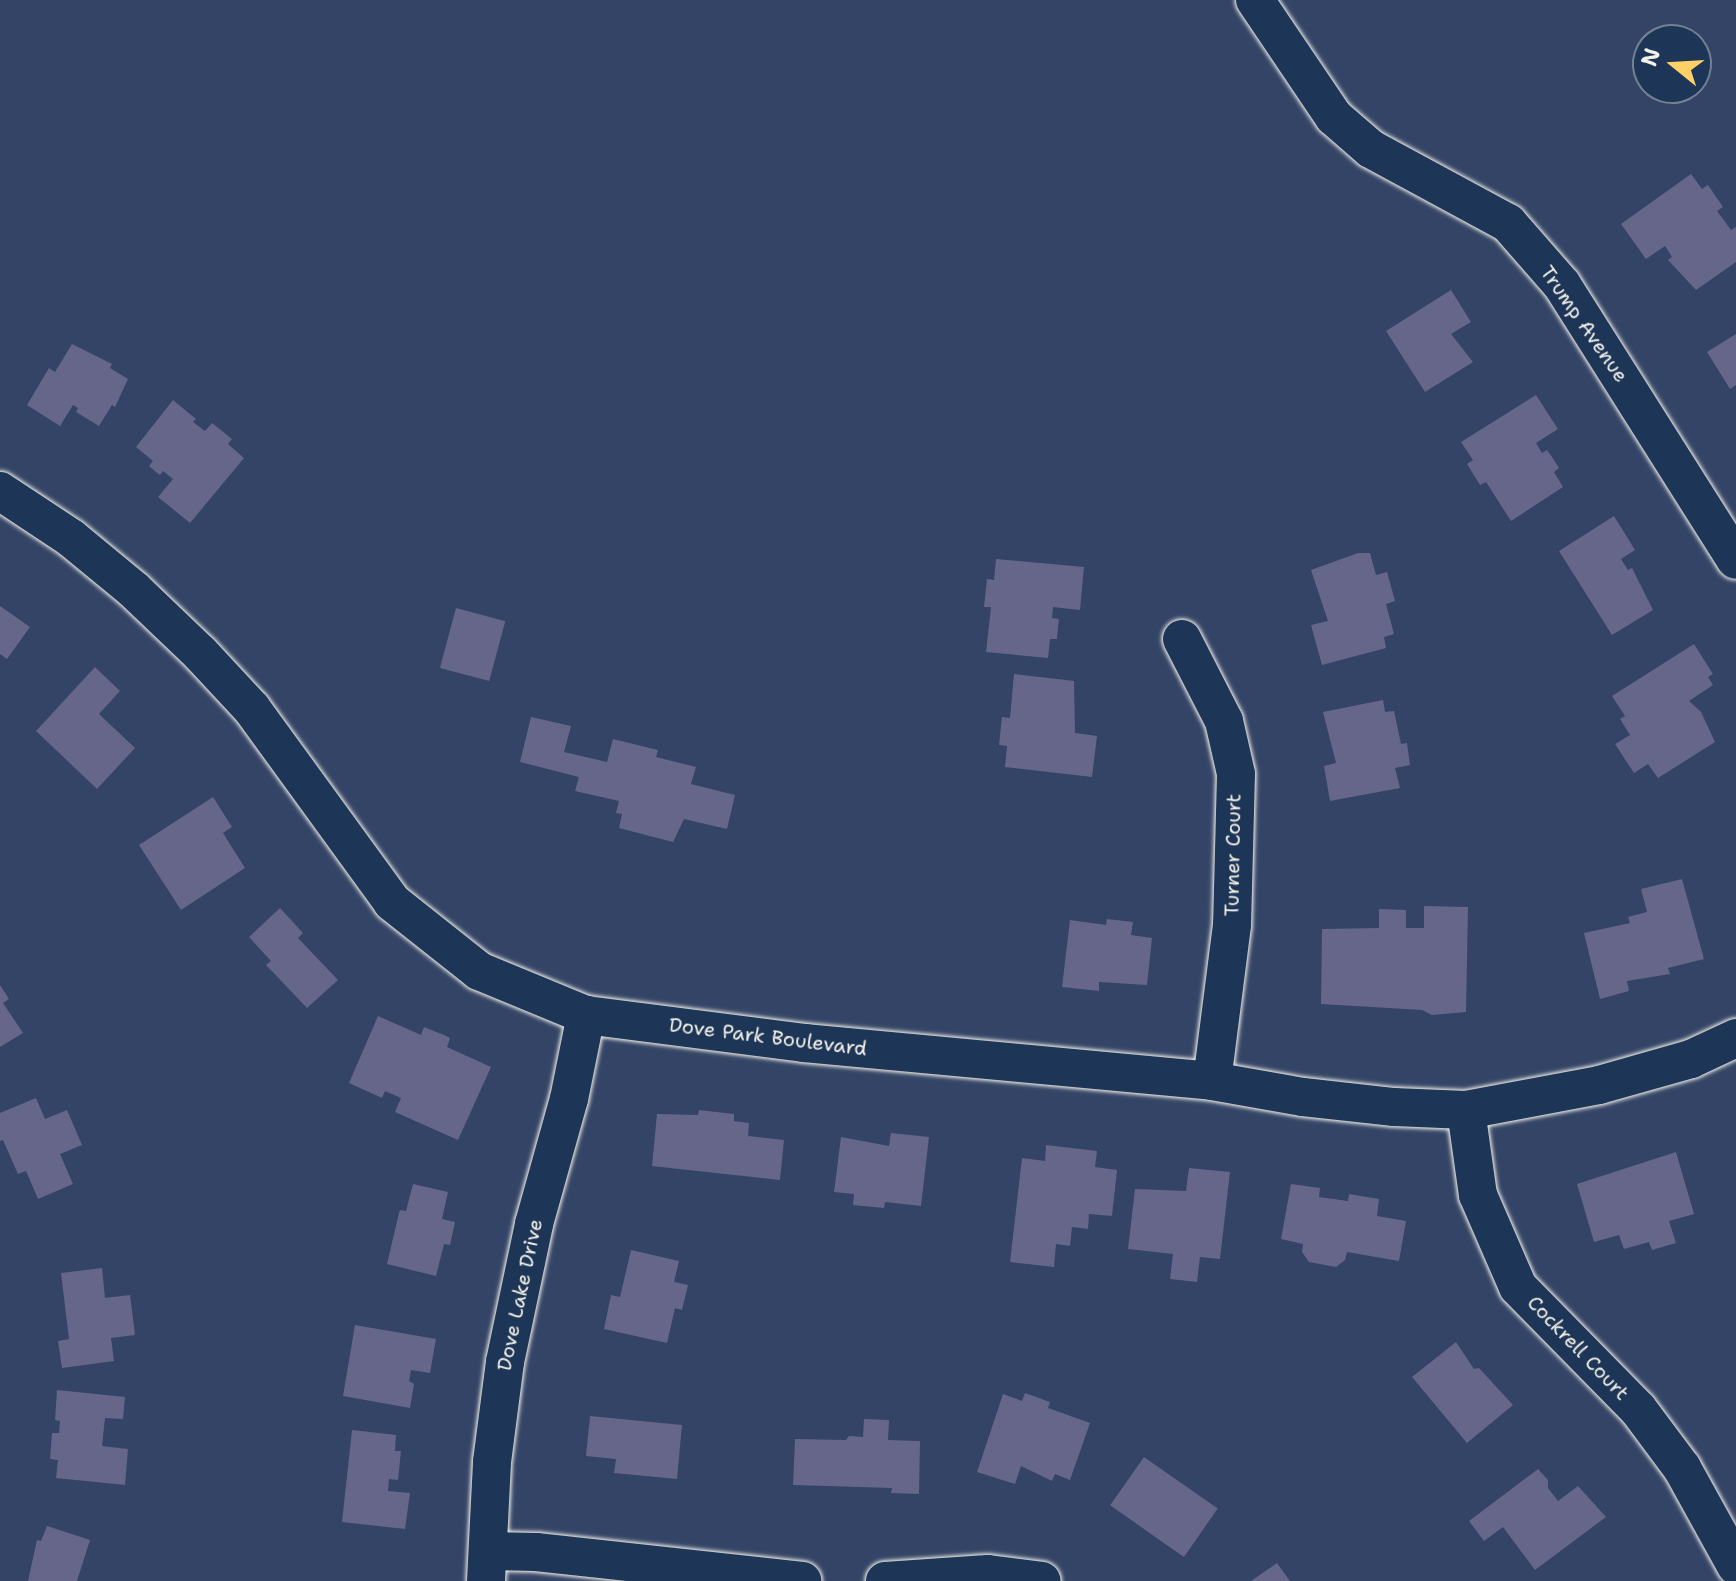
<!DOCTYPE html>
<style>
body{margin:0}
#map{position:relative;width:1736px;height:1581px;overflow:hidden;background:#346;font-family:"Shantell Sans",sans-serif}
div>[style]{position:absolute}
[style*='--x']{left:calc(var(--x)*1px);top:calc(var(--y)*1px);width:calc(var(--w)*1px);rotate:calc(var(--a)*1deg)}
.building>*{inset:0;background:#65668a;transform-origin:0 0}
.roads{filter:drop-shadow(0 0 2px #f4f1e8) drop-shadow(0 0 2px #f4f1e8)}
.street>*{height:38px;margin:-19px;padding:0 19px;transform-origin:19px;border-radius:19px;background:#1d3557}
span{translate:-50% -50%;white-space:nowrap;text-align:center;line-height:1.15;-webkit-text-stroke:7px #1d3557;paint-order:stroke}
.street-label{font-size:20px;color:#f4f1e8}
.north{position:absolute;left:1632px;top:24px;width:80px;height:80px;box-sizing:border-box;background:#1d3557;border:2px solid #738091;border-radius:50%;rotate:288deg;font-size:22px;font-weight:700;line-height:32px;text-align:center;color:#f4f1e8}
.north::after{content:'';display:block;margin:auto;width:28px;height:36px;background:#ffd166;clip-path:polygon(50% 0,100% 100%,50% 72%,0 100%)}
</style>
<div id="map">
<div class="building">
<i style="clip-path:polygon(1691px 174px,1702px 189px,1708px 185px,1723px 207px,1717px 211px,1731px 230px,1736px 227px,1736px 262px,1696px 290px,1668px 260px,1672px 257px,1665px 246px,1646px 259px,1621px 224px)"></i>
<i style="clip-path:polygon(1451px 290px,1471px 322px,1451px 334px,1473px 362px,1425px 392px,1386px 331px)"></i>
<i style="clip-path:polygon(1736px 334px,1736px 385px,1730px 389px,1707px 352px)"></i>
<i style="clip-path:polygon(72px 344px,112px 364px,110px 368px,128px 379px,115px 407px,112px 405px,99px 426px,76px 412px,78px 408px,73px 405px,60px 426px,27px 405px,49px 368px,55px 372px)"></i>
<i style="clip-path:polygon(1536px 395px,1558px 429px,1536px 443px,1542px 453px,1547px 450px,1552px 457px,1559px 468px,1554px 472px,1563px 487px,1511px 521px,1486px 482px,1480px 485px,1467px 464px,1473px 460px,1461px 442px)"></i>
<i style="clip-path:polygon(173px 400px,196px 419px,193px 422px,205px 431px,212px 423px,232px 439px,228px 444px,244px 458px,190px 523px,158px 497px,173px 479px,163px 471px,160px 475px,156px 472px,149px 466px,153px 461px,136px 447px)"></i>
<i style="clip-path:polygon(1614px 516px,1635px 550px,1621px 559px,1628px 570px,1632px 568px,1653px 610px,1612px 635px,1559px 551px)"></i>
<i style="clip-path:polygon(1358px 553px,1370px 553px,1376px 575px,1387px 572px,1395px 601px,1386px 604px,1394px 634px,1384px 637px,1386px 648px,1322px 665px,1311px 625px,1328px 621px,1311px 570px)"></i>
<i style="clip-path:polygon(996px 559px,1084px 567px,1080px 610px,1053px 607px,1052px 618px,1059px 619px,1058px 627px,1057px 639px,1050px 639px,1048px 658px,986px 652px,991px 607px,984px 607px,987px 579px,994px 580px)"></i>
<i style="clip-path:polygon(0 606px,30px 627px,7px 659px,0 654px)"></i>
<i style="left:456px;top:608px;width:51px;height:62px;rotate:15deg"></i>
<i style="clip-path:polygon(1694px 644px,1713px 674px,1708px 677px,1713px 685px,1689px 701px,1701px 712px,1715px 742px,1658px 778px,1648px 764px,1634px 773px,1615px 744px,1630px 735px,1620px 719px,1625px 716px,1612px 696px)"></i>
<i style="clip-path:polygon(95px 667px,120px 691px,99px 714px,135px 748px,97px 789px,36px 731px)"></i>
<i style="clip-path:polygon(1014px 674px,1074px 681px,1075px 733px,1097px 736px,1092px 777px,1005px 767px,1007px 746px,999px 745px,1002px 717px,1010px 718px)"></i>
<i style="clip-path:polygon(1383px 700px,1385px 712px,1394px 711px,1401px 744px,1407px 743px,1410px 765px,1395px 768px,1400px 788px,1330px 801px,1324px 766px,1336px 763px,1323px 712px)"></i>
<i style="clip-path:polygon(531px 717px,571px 726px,564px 752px,607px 762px,613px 739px,658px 750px,656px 757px,696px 767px,691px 784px,735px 795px,727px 829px,684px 819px,673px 842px,619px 828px,622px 814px,616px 813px,619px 801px,575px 791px,579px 777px,520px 762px)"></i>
<i style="clip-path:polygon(213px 797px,232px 827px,223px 833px,245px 868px,181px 910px,139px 845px)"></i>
<i style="clip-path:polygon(1682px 879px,1704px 959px,1668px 968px,1670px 974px,1627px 981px,1629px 991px,1600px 999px,1584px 933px,1630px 923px,1628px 917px,1647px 912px,1641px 889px)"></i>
<i style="clip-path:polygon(1424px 906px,1468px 907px,1466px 1012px,1432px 1015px,1422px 1010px,1321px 1004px,1322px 929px,1379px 928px,1379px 909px,1406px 910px,1406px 928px,1424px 928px)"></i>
<i style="clip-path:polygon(280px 908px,303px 933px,298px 938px,338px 980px,307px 1008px,266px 965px,271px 961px,249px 937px)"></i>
<i style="clip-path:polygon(1107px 919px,1133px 922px,1131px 935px,1152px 938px,1147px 985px,1099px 982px,1099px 991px,1062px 987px,1070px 920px,1106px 925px)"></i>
<i style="clip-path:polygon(0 985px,9px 999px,3px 1003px,23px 1033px,0 1047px)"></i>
<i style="clip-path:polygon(378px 1016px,421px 1035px,424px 1027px,444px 1035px,450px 1038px,447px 1047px,491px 1067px,458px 1140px,395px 1112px,401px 1098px,385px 1091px,382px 1098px,349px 1083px)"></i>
<i style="clip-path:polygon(36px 1098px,45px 1119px,67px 1110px,82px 1145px,60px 1154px,73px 1184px,38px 1199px,26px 1171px,18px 1174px,3px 1140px,0 1141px,0 1113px)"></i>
<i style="clip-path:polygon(699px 1110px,734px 1114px,734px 1121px,749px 1123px,748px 1136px,784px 1140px,780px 1180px,652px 1166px,657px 1114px,698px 1115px)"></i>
<i style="clip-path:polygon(891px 1133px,929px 1137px,921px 1206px,885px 1202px,884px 1208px,853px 1205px,854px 1194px,834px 1192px,841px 1137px,889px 1146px)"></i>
<i style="clip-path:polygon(1046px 1145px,1097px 1151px,1095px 1167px,1117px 1170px,1112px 1216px,1089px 1214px,1088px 1229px,1072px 1227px,1070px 1246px,1056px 1244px,1054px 1267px,1010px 1262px,1022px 1158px,1045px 1161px)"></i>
<i style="clip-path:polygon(1676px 1152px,1694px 1214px,1669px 1221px,1676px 1243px,1652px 1250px,1649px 1242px,1624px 1249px,1619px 1235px,1594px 1242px,1577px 1184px)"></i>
<i style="clip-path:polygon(1189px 1168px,1230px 1172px,1220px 1259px,1200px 1257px,1197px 1282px,1170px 1279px,1173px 1254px,1128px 1249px,1135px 1189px,1186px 1191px)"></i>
<i style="clip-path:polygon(413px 1184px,448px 1192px,442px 1219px,455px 1222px,450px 1245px,444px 1244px,436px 1276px,387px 1264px,399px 1213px,400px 1210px,406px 1211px)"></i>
<i style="clip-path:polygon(1291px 1184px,1320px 1188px,1319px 1197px,1348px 1201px,1349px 1194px,1379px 1199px,1377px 1216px,1406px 1221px,1399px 1261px,1347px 1252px,1345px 1260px,1336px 1267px,1309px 1262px,1302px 1252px,1303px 1244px,1281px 1239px)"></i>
<i style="clip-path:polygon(631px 1250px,679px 1261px,674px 1282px,688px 1285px,682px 1310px,675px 1308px,667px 1343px,604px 1329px,611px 1295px,620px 1297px)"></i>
<i style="clip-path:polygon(102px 1268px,105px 1298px,130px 1295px,135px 1335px,111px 1338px,114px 1361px,62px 1368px,58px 1341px,69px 1339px,61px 1273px)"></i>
<i style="clip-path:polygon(355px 1325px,436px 1339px,430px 1373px,411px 1370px,409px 1381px,414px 1384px,410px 1408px,343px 1396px)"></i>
<i style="clip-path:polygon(1456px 1342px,1474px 1369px,1479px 1368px,1513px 1405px,1467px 1443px,1412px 1377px)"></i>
<i style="clip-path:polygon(57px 1390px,125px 1397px,123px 1419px,105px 1418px,102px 1446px,128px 1449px,125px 1485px,56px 1478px,58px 1460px,50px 1459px,52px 1433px,59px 1433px,60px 1421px,55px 1420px)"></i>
<i style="clip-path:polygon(1025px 1393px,1050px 1402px,1048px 1408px,1090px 1423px,1070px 1480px,1055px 1474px,1052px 1481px,1021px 1466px,1015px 1484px,977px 1472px,1003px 1394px,1022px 1401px)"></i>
<i style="clip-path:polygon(590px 1416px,682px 1425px,677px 1479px,614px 1473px,616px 1459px,586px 1456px)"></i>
<i style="clip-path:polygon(864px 1419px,889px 1420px,888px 1440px,920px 1441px,919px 1494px,891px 1493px,892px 1488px,793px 1485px,795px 1439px,846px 1440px,849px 1436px,863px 1437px)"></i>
<i style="clip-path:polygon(352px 1430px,396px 1435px,395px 1451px,401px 1451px,398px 1480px,389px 1479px,388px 1491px,410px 1493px,405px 1529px,342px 1522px)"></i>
<i style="left:1144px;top:1457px;width:90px;height:59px;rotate:35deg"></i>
<i style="clip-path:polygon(1538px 1469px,1548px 1480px,1548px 1488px,1558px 1501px,1578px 1486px,1606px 1517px,1535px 1570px,1503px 1527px,1484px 1541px,1469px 1521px)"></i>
<i style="clip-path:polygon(47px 1526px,90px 1540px,77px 1581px,28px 1581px,37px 1540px,41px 1541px)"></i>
<i style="clip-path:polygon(1277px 1563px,1290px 1581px,1251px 1581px)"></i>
</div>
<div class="roads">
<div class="street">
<i style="--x:1255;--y:0;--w:141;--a:56"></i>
<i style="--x:1334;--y:117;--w:49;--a:40.9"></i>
<i style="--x:1371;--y:149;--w:156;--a:28.4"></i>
<i style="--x:1508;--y:223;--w:82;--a:48.9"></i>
<i style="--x:1562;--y:285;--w:325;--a:57.7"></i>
<i style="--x:0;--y:491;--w:85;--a:33.5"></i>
<i style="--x:71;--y:538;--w:82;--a:39.5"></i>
<i style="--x:134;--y:590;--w:91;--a:43.7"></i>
<i style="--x:200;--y:653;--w:76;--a:47.1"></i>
<i style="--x:252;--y:709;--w:238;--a:54"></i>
<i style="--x:392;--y:902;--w:111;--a:38.4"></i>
<i style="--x:479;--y:971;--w:116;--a:22.4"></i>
<i style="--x:586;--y:1015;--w:220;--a:7.3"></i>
<i style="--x:804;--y:1043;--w:410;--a:5.3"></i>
<i style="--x:1212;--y:1081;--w:92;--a:10"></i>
<i style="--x:1303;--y:1097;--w:92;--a:6.3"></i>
<i style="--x:1394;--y:1107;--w:72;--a:2.4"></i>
<i style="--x:1466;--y:1110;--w:135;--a:-10.6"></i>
<i style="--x:1599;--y:1085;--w:96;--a:-15.8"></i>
<i style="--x:1691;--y:1059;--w:50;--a:-25"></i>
<i style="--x:1182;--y:639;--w:92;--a:62.9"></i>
<i style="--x:1224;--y:721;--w:54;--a:77.2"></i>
<i style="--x:1236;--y:774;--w:151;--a:91.5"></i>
<i style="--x:1232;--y:925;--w:157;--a:97.3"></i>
<i style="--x:1466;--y:1110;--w:86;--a:82"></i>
<i style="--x:1478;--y:1195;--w:100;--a:66.5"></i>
<i style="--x:1518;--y:1287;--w:171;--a:45.5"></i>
<i style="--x:1638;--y:1409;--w:74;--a:53.3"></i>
<i style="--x:1682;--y:1468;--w:112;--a:61.1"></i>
<i style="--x:490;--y:1551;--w:46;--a:1.2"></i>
<i style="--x:536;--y:1552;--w:268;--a:6.2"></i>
<i style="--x:486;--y:1581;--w:119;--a:-87.1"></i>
<i style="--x:492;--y:1462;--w:101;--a:-82.6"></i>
<i style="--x:505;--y:1362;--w:141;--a:-78.1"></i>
<i style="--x:534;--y:1224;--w:130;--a:-74.4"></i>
<i style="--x:569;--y:1099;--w:86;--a:-78.6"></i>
<i style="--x:885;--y:1581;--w:103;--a:-3.9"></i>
<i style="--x:988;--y:1574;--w:54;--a:7.4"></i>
</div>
</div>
<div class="street-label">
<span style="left:1584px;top:324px;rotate:55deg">Trump Avenue</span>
<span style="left:1233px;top:855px;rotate:-89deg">Turner Court</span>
<span style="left:768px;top:1037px;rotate:7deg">Dove Park Boulevard</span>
<span style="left:520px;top:1295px;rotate:-78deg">Dove Lake Drive</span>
<span style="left:1578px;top:1348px;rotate:46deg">Cockrell Court</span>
</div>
<div class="north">N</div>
</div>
